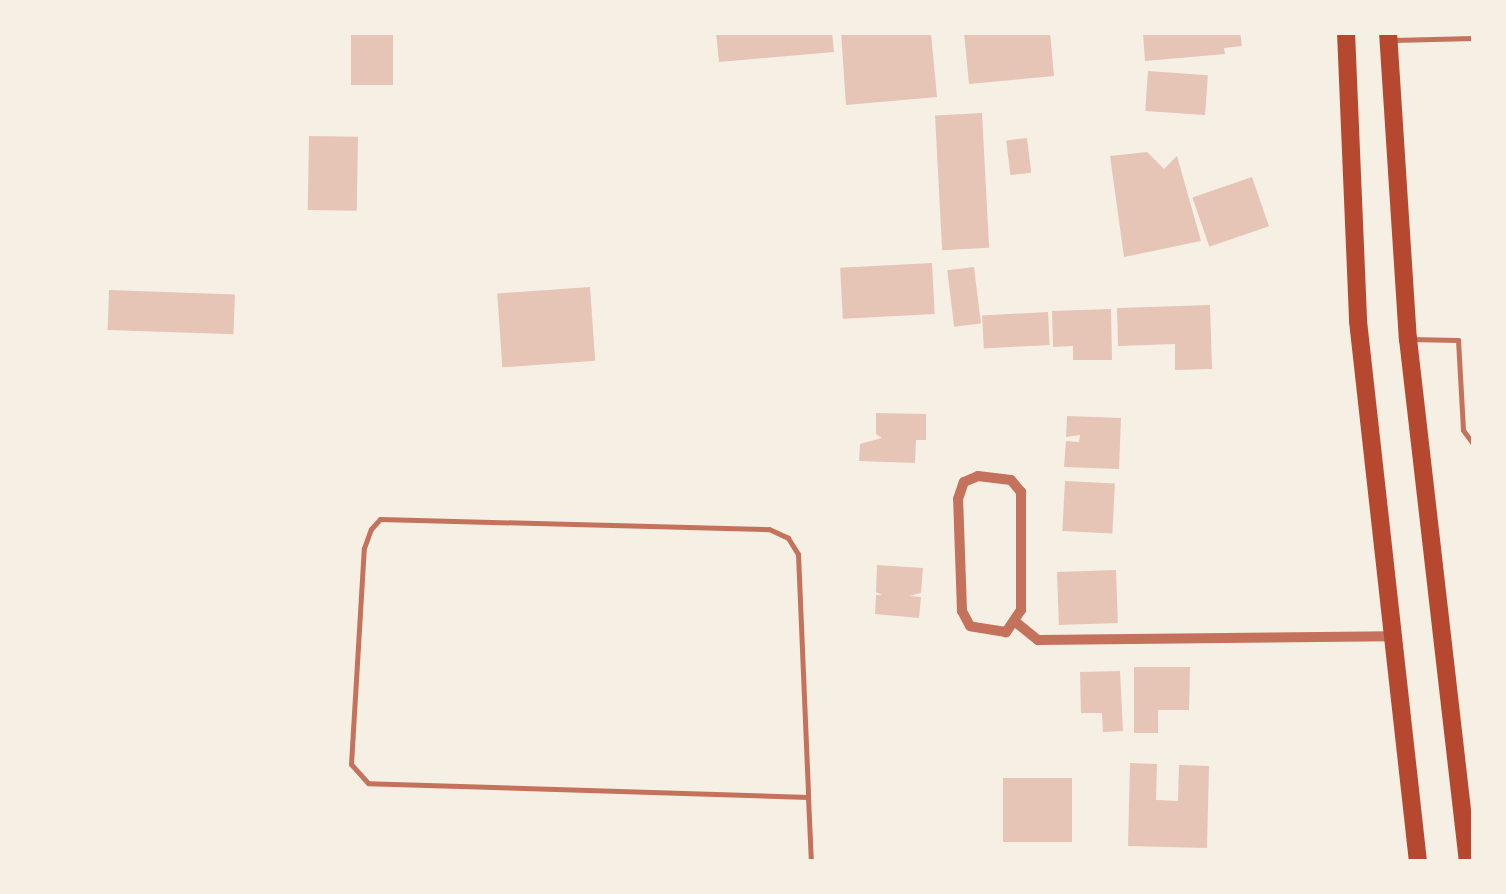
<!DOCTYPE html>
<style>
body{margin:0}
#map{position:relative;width:1506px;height:894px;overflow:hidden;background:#f6efe4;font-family:"Varela Round",sans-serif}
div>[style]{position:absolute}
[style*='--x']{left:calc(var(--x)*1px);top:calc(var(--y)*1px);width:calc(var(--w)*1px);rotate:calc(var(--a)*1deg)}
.building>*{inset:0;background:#e6c5b7;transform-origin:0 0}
.service>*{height:5px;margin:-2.5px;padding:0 2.5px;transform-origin:2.5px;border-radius:2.5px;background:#c5725c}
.minor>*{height:10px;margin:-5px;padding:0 5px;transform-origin:5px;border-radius:5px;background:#c5725c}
.trunk>*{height:18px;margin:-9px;padding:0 9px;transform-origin:9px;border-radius:9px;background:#b5482f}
span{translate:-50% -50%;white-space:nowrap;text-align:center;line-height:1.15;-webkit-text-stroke:10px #f6efe4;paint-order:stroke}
.frame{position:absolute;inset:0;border:35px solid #f6efe4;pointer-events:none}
</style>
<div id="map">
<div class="building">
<i style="left:351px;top:32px;width:42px;height:53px"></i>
<i style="clip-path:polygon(716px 32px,832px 32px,834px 52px,719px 62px)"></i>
<i style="clip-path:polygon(841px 32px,931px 34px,937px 97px,846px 105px)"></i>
<i style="clip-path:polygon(964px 32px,1050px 32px,1054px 76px,969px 84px)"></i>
<i style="clip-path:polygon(1240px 32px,1242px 46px,1224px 48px,1225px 54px,1145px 61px,1143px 34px)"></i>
<i style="left:1148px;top:71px;width:60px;height:40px;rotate:4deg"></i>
<i style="left:982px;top:113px;width:135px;height:47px;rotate:87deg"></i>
<i style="left:309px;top:136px;width:49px;height:74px;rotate:1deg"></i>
<i style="left:1027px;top:138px;width:35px;height:21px;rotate:83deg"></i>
<i style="clip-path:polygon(1147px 152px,1164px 169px,1177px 156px,1201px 241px,1124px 257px,1110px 156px)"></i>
<i style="left:1252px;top:177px;width:52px;height:63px;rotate:71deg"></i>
<i style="left:932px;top:263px;width:51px;height:92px;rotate:87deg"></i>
<i style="left:974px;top:267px;width:57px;height:27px;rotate:83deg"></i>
<i style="left:590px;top:287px;width:74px;height:93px;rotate:86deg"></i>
<i style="left:109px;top:290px;width:126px;height:40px;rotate:2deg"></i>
<i style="clip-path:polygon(1210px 305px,1212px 369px,1175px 370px,1175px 344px,1118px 346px,1117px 308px)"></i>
<i style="clip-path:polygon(1111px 309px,1112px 360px,1073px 360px,1073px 346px,1053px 347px,1052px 311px)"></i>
<i style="left:1048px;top:312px;width:33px;height:66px;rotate:87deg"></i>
<i style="clip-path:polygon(876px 413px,926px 414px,926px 440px,916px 440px,915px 463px,859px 461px,860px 444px,882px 438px,876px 434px)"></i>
<i style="clip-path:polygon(1067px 416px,1121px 418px,1119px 469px,1064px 467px,1066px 441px,1079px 442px,1080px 435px,1066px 437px)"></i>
<i style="left:1065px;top:481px;width:50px;height:50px;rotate:3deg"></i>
<i style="clip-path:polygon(877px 565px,923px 568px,921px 593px,909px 596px,921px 597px,919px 618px,875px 614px,876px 595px,882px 595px,876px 592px)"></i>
<i style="left:1116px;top:570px;width:53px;height:59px;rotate:88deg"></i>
<i style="clip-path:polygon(1134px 667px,1190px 667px,1189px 710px,1158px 710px,1158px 733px,1134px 733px)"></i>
<i style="clip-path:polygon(1120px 671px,1123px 731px,1103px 732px,1102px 713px,1081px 713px,1080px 672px)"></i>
<i style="clip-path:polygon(1130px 763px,1157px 764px,1156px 800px,1178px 801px,1179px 765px,1209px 766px,1207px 848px,1128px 846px)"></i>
<i style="left:1003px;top:778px;width:69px;height:64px"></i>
</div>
<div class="service">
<i style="--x:1392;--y:40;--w:82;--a:-1.4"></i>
<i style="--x:1411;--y:339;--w:47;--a:1.2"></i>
<i style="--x:1458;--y:340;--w:90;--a:86.8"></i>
<i style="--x:1463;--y:430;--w:19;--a:54"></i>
<i style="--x:808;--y:797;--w:440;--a:-178.2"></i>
<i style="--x:368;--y:783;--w:25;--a:-132"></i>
<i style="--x:351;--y:764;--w:216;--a:-86.6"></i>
<i style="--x:364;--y:548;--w:20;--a:-70"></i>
<i style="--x:371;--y:529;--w:13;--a:-48"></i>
<i style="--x:380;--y:519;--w:389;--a:1.5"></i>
<i style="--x:769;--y:529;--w:21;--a:25"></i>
<i style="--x:788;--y:538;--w:19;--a:58"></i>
<i style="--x:798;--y:554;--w:243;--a:87.6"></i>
<i style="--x:808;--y:797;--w:65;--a:87.4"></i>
</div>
<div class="minor">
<i style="--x:978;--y:476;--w:33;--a:7"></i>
<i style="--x:1011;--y:480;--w:16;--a:50"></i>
<i style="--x:1021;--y:492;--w:118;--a:90"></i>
<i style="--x:1021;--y:610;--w:27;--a:124"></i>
<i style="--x:1006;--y:632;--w:36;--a:-171"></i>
<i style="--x:970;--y:626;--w:17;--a:-118"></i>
<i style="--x:962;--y:611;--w:112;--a:-92"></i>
<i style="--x:958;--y:499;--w:18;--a:-71"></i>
<i style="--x:964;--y:482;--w:15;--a:-23"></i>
<i style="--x:1018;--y:624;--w:26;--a:39"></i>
<i style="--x:1038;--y:640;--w:353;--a:-0.6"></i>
</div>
<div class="trunk">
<i style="--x:1346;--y:32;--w:289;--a:87.6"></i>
<i style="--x:1358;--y:321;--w:544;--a:83.67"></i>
<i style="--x:1388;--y:32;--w:308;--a:86.3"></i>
<i style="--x:1408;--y:339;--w:526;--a:83.46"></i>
</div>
<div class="frame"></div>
</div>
